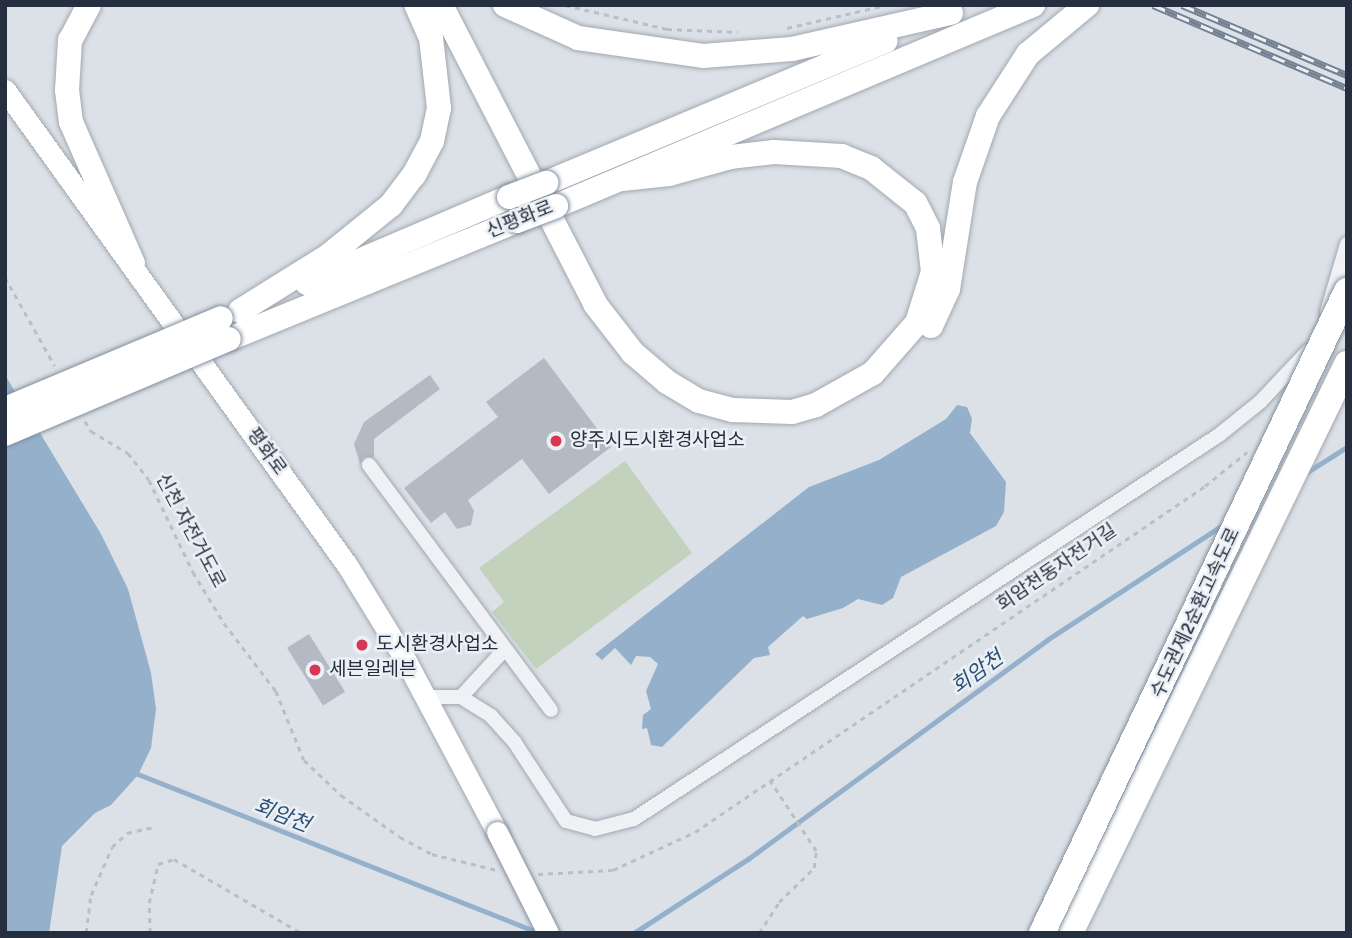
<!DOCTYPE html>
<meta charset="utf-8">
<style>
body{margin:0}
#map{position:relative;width:1352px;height:938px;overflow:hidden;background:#dce1e7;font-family:Signika,"Noto Sans KR",sans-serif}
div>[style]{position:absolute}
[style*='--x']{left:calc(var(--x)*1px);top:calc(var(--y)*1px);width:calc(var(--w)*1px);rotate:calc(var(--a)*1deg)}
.green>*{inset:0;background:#c3d2bc}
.water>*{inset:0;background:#94b0cb}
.stream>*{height:4.5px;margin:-2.25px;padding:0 2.25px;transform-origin:2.25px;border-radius:2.25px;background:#94b0cb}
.building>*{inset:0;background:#b3bac4;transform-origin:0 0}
.path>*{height:2.5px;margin-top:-1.25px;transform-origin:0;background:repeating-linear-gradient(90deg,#babfc6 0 5px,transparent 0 10px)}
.roads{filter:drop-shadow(0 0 2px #a1a8b1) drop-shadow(0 0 2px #a1a8b1)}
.minor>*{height:14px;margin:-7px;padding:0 7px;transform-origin:7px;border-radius:7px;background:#eff1f5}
.secondary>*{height:21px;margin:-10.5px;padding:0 10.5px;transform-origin:10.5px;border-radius:10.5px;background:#fff}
.trunk>*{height:24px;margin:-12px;padding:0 12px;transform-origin:12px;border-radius:12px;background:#fff}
.motorway>*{height:26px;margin:-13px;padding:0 13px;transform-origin:13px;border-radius:13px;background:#fff}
.rail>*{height:7px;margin-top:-3.5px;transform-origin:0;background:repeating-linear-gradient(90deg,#ebf0f5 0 13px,#748192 0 26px);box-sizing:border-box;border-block:2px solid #748192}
.bridges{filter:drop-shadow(0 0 2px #828f9f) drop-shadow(0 0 2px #828f9f)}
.secondary-bridge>*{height:21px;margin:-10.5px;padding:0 10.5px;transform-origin:10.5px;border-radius:10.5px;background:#fff}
.trunk-bridge>*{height:24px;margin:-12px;padding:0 12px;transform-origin:12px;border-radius:12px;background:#fff}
.motorway-bridge>*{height:26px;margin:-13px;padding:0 13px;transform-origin:13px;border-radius:13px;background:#fff}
.dots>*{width:19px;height:19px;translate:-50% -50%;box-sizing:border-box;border:4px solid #ebf0f5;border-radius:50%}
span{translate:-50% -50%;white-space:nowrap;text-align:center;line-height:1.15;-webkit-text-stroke:5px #ebf0f5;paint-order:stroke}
.street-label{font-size:19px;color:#252f3f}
.poi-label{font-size:19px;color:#252f3f}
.left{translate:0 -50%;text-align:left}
.water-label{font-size:21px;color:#2c4f75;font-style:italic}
.frame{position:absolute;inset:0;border:7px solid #252f3f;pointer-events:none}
</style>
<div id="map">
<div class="green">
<i style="clip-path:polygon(625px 461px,692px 553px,536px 669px,492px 612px,504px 602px,479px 568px)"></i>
</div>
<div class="water">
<i style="clip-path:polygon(5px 375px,101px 534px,128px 589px,151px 673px,156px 709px,151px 748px,138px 775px,111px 805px,95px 813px,62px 846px,49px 933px,5px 933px)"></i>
<i style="clip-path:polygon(957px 405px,967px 407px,972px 419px,970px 433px,1006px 482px,1004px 512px,996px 526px,901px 577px,893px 598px,882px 605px,858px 599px,843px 608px,807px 619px,803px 616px,768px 647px,770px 655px,754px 658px,662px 747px,651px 745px,647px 728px,642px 729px,643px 715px,651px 709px,646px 691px,658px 664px,650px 657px,636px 656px,631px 665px,615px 648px,602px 660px,595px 654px,809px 487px,879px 460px,946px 419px)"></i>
</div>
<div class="stream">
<i style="--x:1306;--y:473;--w:49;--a:-32.4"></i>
<i style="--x:133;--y:772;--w:435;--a:21.6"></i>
<i style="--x:634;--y:933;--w:136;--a:-33"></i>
<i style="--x:748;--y:859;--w:371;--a:-36.2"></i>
<i style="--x:1047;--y:640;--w:212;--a:-33.2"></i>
</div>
<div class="building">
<i style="clip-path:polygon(544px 358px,611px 447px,549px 494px,522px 459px,468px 500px,474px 511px,471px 525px,457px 529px,445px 512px,431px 523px,404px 488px,498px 417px,486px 402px)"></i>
<i style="clip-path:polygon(430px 375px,440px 389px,374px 439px,374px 457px,364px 457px,360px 464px,354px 444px,364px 422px)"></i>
<i style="left:309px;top:634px;width:68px;height:26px;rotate:58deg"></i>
</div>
<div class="path">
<i style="--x:565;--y:5;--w:105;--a:13.2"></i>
<i style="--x:667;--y:29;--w:71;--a:2.4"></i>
<i style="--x:787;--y:28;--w:102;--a:-13.1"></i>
<i style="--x:5;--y:277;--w:102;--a:60.7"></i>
<i style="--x:85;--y:421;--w:12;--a:59"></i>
<i style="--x:91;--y:431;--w:43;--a:30.7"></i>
<i style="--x:128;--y:453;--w:34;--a:52"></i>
<i style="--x:149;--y:480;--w:102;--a:64.4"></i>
<i style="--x:193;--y:572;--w:60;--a:58.7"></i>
<i style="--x:224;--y:623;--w:86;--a:52.6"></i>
<i style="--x:276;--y:691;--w:74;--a:67.9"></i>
<i style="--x:304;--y:760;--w:51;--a:43.4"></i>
<i style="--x:341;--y:795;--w:72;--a:35.4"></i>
<i style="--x:400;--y:837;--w:36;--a:28"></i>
<i style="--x:432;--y:854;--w:67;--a:13.8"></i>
<i style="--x:538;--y:874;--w:75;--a:-3.1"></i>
<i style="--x:613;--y:870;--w:90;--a:-24.9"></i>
<i style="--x:695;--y:832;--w:616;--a:-34.15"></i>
<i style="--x:1205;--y:486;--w:54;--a:-39"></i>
<i style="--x:86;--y:933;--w:38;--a:-83"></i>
<i style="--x:91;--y:895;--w:52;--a:-66.4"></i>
<i style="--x:112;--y:847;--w:21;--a:-43"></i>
<i style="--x:127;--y:833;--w:27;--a:-13"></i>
<i style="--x:150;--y:933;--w:30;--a:-92"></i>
<i style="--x:149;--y:903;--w:40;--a:-77"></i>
<i style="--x:158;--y:864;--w:17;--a:-17"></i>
<i style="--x:174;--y:859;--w:147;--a:30.2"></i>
<i style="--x:759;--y:933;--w:37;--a:-57"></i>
<i style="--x:779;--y:902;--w:49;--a:-44.2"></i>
<i style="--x:814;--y:868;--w:17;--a:-83"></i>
<i style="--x:816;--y:851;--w:84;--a:-123.3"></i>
</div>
<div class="roads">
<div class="minor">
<i style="--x:1327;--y:312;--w:71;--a:-73.6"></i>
<i style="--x:369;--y:465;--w:305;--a:53.4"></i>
<i style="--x:426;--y:697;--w:35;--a:0"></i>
<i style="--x:461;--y:697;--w:36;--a:32"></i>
<i style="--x:491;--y:716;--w:36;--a:48"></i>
<i style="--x:515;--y:743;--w:93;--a:56.8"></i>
<i style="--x:566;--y:821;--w:30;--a:15"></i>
<i style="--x:595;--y:829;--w:40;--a:-14.4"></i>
<i style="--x:634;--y:819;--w:700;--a:-33.28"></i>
<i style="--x:1219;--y:435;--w:53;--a:-38.8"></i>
<i style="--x:1260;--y:402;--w:70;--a:-46.7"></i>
<i style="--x:461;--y:697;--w:65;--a:-47.5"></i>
</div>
<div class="secondary">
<i style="--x:5;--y:90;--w:585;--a:54.25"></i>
<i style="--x:347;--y:565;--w:113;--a:58.4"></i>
<i style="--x:406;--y:661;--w:194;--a:62"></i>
</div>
<div class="trunk">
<i style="--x:89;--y:5;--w:40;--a:118"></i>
<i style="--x:70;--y:40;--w:50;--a:93.4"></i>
<i style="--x:67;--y:90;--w:32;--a:83"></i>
<i style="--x:71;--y:122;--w:154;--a:66.3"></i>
<i style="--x:441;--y:5;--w:336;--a:62.7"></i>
<i style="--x:595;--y:304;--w:62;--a:52.2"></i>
<i style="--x:633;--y:353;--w:45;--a:40.5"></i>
<i style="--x:667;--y:382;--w:37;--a:31"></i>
<i style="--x:699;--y:401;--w:35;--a:15"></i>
<i style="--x:733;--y:410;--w:59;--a:1.9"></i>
<i style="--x:792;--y:412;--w:25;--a:-16"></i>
<i style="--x:816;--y:405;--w:65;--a:-29.3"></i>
<i style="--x:873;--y:373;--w:67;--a:-48.7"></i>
<i style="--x:917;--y:323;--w:53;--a:-72.6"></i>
<i style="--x:933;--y:272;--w:44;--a:-96.5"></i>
<i style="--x:928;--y:228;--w:28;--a:-117"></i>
<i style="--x:915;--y:203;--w:56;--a:-141.5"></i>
<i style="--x:871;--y:168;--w:31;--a:-158"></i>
<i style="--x:842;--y:156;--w:68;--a:-176.6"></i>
<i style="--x:774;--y:152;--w:43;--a:173.4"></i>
<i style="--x:731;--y:157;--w:64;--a:164.7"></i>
<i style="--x:669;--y:174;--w:47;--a:173.9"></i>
<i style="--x:505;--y:5;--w:80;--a:24.3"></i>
<i style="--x:578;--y:38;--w:126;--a:8.2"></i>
<i style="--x:703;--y:56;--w:89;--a:-4.5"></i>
<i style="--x:792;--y:49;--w:163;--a:-12.8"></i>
<i style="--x:546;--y:183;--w:368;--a:-22.7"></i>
<i style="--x:556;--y:206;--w:518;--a:-22.85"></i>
<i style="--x:307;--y:283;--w:220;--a:-23.1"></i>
<i style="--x:240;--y:311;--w:104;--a:-32"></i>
<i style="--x:328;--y:256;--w:81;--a:-39"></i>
<i style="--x:391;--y:205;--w:38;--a:-53"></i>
<i style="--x:414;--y:175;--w:38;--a:-62"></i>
<i style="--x:432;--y:141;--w:34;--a:-78"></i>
<i style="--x:439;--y:108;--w:70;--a:-96.5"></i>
<i style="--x:431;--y:38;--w:36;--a:-114"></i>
<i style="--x:931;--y:326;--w:41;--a:-65.3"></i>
<i style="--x:948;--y:289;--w:108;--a:-81"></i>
<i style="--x:965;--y:182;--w:70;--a:-70.8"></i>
<i style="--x:988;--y:116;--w:74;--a:-57.2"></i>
<i style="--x:1028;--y:54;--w:77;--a:-39.7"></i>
<i style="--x:229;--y:339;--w:311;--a:-22.3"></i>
</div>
<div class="motorway">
<i style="--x:1070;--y:933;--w:633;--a:-64.04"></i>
</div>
</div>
<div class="rail">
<i style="--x:1153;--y:5;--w:211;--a:23.2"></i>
<i style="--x:1182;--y:5;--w:179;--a:23"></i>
</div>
<div class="bridges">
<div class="secondary-bridge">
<i style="--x:497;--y:832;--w:113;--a:63.2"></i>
</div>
<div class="trunk-bridge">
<i style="--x:509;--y:197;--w:40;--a:-21"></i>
<i style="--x:517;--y:221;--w:42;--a:-21"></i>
<i style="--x:5;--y:409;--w:234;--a:-22.8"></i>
<i style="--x:5;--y:434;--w:243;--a:-23"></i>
</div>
<div class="motorway-bridge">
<i style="--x:1042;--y:933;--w:711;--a:-64.59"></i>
</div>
</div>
<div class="dots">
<i style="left:556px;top:441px;background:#d73654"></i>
<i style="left:362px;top:645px;background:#d73654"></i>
<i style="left:315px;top:670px;background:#d73654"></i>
</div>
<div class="street-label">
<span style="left:520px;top:220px;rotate:-22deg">신평화로</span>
<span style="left:266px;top:452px;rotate:54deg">평화로</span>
<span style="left:190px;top:531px;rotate:62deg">신천 자전거도로</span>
<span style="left:1057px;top:568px;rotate:-34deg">회암천동자전거길</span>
<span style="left:1196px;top:613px;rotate:-65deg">수도권제2순환고속도로</span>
</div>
<div class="poi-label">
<span class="left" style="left:570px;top:441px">양주시도시환경사업소</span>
<span class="left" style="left:376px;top:645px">도시환경사업소</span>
<span class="left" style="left:329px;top:670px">세븐일레븐</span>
</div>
<div class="water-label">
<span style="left:977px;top:672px;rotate:-36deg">회암천</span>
<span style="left:282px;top:815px;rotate:21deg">회암천</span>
</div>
<div class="frame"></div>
</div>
